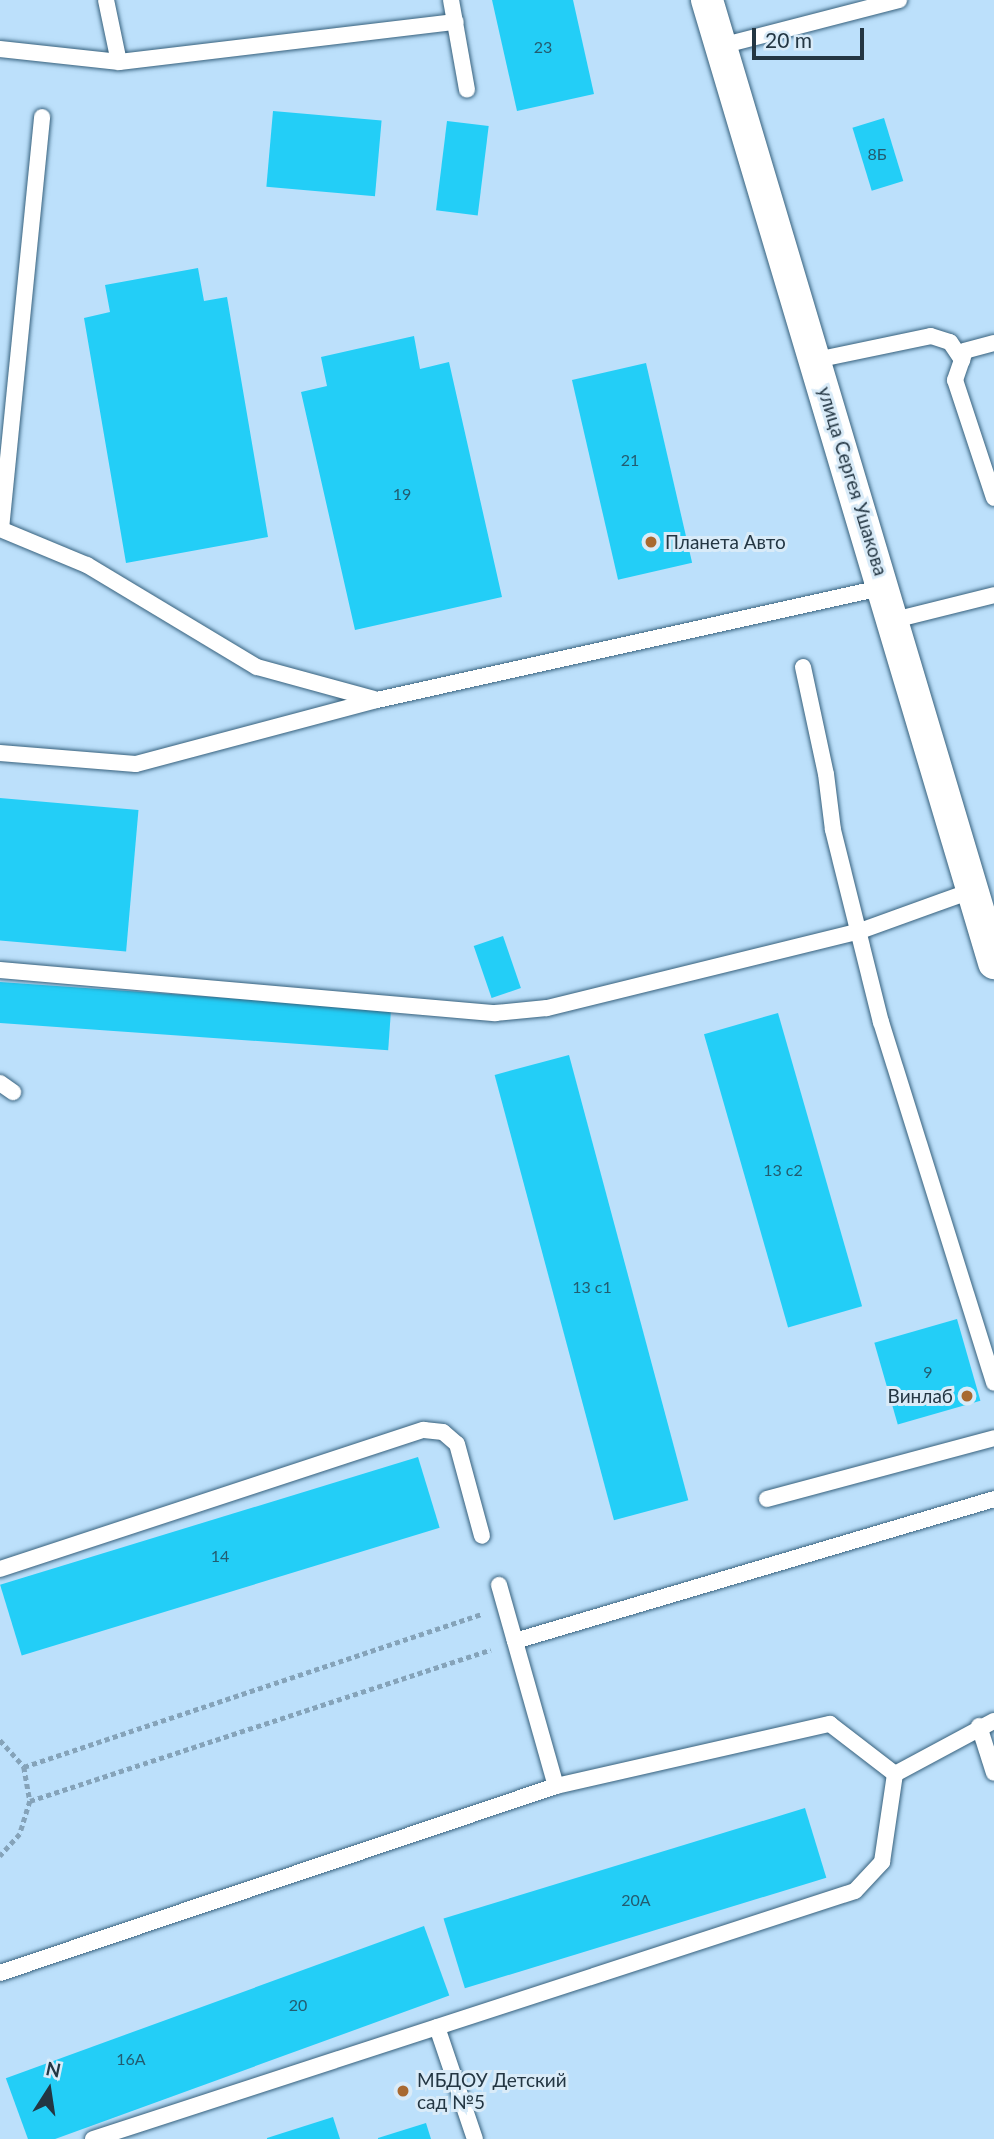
<!DOCTYPE html>
<meta charset="utf-8">
<style>
body{margin:0}
#map{position:relative;width:994px;height:2139px;overflow:hidden;background:#bce0fb;font-family:Lato,sans-serif}
div>[style]{position:absolute}
[style*='--x']{left:calc(var(--x)*1px);top:calc(var(--y)*1px);width:calc(var(--w)*1px);rotate:calc(var(--a)*1deg)}
.building>*{inset:0;background:#23cef7;transform-origin:0 0}
.path>*{height:4.5px;margin-top:-2.25px;transform-origin:0;background:repeating-linear-gradient(90deg,#85a3b9 0 5px,transparent 0 8.5px)}
.roads{filter:drop-shadow(0 0 2px #37617d) drop-shadow(0 0 2px #37617d)}
.service>*{height:16px;margin:-8px;padding:0 8px;transform-origin:8px;border-radius:8px;background:#fff}
.minor>*{height:32px;margin:-16px;padding:0 16px;transform-origin:16px;border-radius:16px;background:#fff}
.dots>*{width:19px;height:19px;translate:-50% -50%;box-sizing:border-box;border:4px solid #d9ebf8;border-radius:50%}
span{translate:-50% -50%;white-space:nowrap;text-align:center;line-height:1.15;-webkit-text-stroke:6px #d9ebf8;paint-order:stroke}
.number-label{font-size:16px;color:#235c70}
.number-label span{-webkit-text-stroke-width:0}
.street-label{font-size:19px;color:#233643}
.poi-label{font-size:19px;color:#233643}
.left{translate:0 -50%;text-align:left}
.right{translate:-100% -50%;text-align:right}
.north{position:absolute;left:14px;top:2055px;width:70px;height:70px;-webkit-text-stroke:5px #d9ebf8;paint-order:stroke;rotate:12deg;font-size:19px;font-weight:700;line-height:28px;text-align:center;color:#233643}
.north::after{content:'';display:block;margin:auto;width:24px;height:32px;background:#233643;clip-path:polygon(50% 0,100% 100%,50% 72%,0 100%)}
.scale{position:absolute;left:752px;top:28px;width:112px;height:32px;box-sizing:border-box;border:4px solid #233643;border-top:0;padding-left:9px;font-size:21px;line-height:24px;white-space:nowrap;color:#233643;-webkit-text-stroke:5px #d9ebf8;paint-order:stroke}
</style>
<div id="map">
<div class="building">
<i style="clip-path:polygon(492px 0,573px 0,594px 94px,517px 111px)"></i>
<i style="left:273px;top:111px;width:109px;height:76px;rotate:5deg"></i>
<i style="left:884px;top:118px;width:66px;height:33px;rotate:73deg"></i>
<i style="left:447px;top:121px;width:42px;height:90px;rotate:7deg"></i>
<i style="clip-path:polygon(198px 268px,204px 301px,227px 297px,268px 537px,126px 563px,84px 318px,110px 312px,105px 285px)"></i>
<i style="clip-path:polygon(414px 336px,420px 369px,449px 362px,502px 597px,355px 630px,301px 392px,327px 386px,321px 357px)"></i>
<i style="left:646px;top:363px;width:205px;height:76px;rotate:77deg"></i>
<i style="left:0;top:798px;width:139px;height:142px;rotate:5deg"></i>
<i style="left:503px;top:936px;width:55px;height:31px;rotate:71deg"></i>
<i style="left:0;top:982px;width:392px;height:41px;rotate:4deg"></i>
<i style="left:778px;top:1013px;width:305px;height:77px;rotate:74deg"></i>
<i style="left:569px;top:1055px;width:461px;height:77px;rotate:75deg"></i>
<i style="left:957px;top:1319px;width:85px;height:86px;rotate:74deg"></i>
<i style="left:418px;top:1457px;width:74px;height:437px;rotate:73deg"></i>
<i style="left:805px;top:1808px;width:73px;height:378px;rotate:73deg"></i>
<i style="left:424px;top:1926px;width:74px;height:445px;rotate:70deg"></i>
<i style="clip-path:polygon(333px 2117px,340px 2139px,267px 2139px,267px 2138px)"></i>
<i style="clip-path:polygon(426px 2123px,431px 2139px,378px 2139px,378px 2138px)"></i>
</div>
<div class="path">
<i style="--x:0;--y:1740;--w:36;--a:48"></i>
<i style="--x:24;--y:1767;--w:35;--a:80"></i>
<i style="--x:30;--y:1801;--w:34;--a:107"></i>
<i style="--x:20;--y:1834;--w:30;--a:132"></i>
<i style="--x:24;--y:1767;--w:482;--a:-18.5"></i>
<i style="--x:30;--y:1801;--w:485;--a:-18.2"></i>
</div>
<div class="roads">
<div class="service">
<i style="--x:106;--y:0;--w:63;--a:78.2"></i>
<i style="--x:451;--y:0;--w:91;--a:79.9"></i>
<i style="--x:721;--y:46;--w:184;--a:-14.5"></i>
<i style="--x:0;--y:49;--w:120;--a:6.2"></i>
<i style="--x:119;--y:62;--w:339;--a:-6.8"></i>
<i style="--x:994;--y:343;--w:30;--a:165"></i>
<i style="--x:965;--y:351;--w:31;--a:109"></i>
<i style="--x:955;--y:380;--w:124;--a:71.7"></i>
<i style="--x:816;--y:360;--w:117;--a:-11.8"></i>
<i style="--x:931;--y:336;--w:20;--a:18"></i>
<i style="--x:950;--y:342;--w:22;--a:56"></i>
<i style="--x:0;--y:529;--w:94;--a:22.5"></i>
<i style="--x:87;--y:565;--w:198;--a:31"></i>
<i style="--x:257;--y:667;--w:121;--a:15.3"></i>
<i style="--x:1;--y:529;--w:414;--a:-84.3"></i>
<i style="--x:894;--y:620;--w:103;--a:-14"></i>
<i style="--x:803;--y:667;--w:109;--a:77.9"></i>
<i style="--x:826;--y:774;--w:56;--a:82.9"></i>
<i style="--x:833;--y:830;--w:198;--a:76"></i>
<i style="--x:881;--y:1022;--w:378;--a:72.6"></i>
<i style="--x:0;--y:753;--w:136;--a:4.6"></i>
<i style="--x:136;--y:764;--w:249;--a:-14.9"></i>
<i style="--x:377;--y:700;--w:520;--a:-12.54"></i>
<i style="--x:0;--y:970;--w:497;--a:5"></i>
<i style="--x:495;--y:1013;--w:52;--a:-5.5"></i>
<i style="--x:547;--y:1008;--w:322;--a:-13.8"></i>
<i style="--x:860;--y:931;--w:118;--a:-19.8"></i>
<i style="--x:0;--y:1083;--w:16;--a:35"></i>
<i style="--x:767;--y:1499;--w:235;--a:-15"></i>
<i style="--x:0;--y:1569;--w:446;--a:-18.2"></i>
<i style="--x:424;--y:1430;--w:19;--a:6"></i>
<i style="--x:443;--y:1432;--w:18;--a:41"></i>
<i style="--x:457;--y:1444;--w:95;--a:74.8"></i>
<i style="--x:499;--y:1585;--w:209;--a:74.2"></i>
<i style="--x:515;--y:1641;--w:500;--a:-16.5"></i>
<i style="--x:979;--y:1726;--w:49;--a:72.3"></i>
<i style="--x:0;--y:1973;--w:587;--a:-18.59"></i>
<i style="--x:556;--y:1786;--w:281;--a:-12.8"></i>
<i style="--x:830;--y:1724;--w:82;--a:37.6"></i>
<i style="--x:895;--y:1774;--w:112;--a:-28.2"></i>
<i style="--x:437;--y:2027;--w:118;--a:71.3"></i>
<i style="--x:93;--y:2139;--w:801;--a:-18.03"></i>
<i style="--x:855;--y:1891;--w:40;--a:-47"></i>
<i style="--x:882;--y:1862;--w:89;--a:-81.6"></i>
</div>
<div class="minor">
<i style="--x:707;--y:0;--w:1005;--a:73.4"></i>
</div>
</div>
<div class="dots">
<i style="left:651px;top:542px;background:#a86930"></i>
<i style="left:967px;top:1396px;background:#a86930"></i>
<i style="left:403px;top:2091px;background:#a86930"></i>
</div>
<div class="number-label">
<span style="left:543px;top:47px">23</span>
<span style="left:877px;top:154px">8Б</span>
<span style="left:630px;top:460px">21</span>
<span style="left:402px;top:494px">19</span>
<span style="left:783px;top:1170px">13 с2</span>
<span style="left:592px;top:1287px">13 с1</span>
<span style="left:928px;top:1372px">9</span>
<span style="left:220px;top:1556px">14</span>
<span style="left:636px;top:1900px">20А</span>
<span style="left:298px;top:2005px">20</span>
<span style="left:131px;top:2059px">16А</span>
</div>
<div class="street-label">
<span style="left:853px;top:481px;rotate:73deg">улица Сергея Ушакова</span>
</div>
<div class="poi-label">
<span class="left" style="left:665px;top:542px">Планета Авто</span>
<span class="right" style="left:953px;top:1396px">Винлаб</span>
<span class="left" style="left:417px;top:2091px">МБДОУ Детский<br>сад №5</span>
</div>
<div class="north">N</div>
<div class="scale">20 m</div>
</div>
